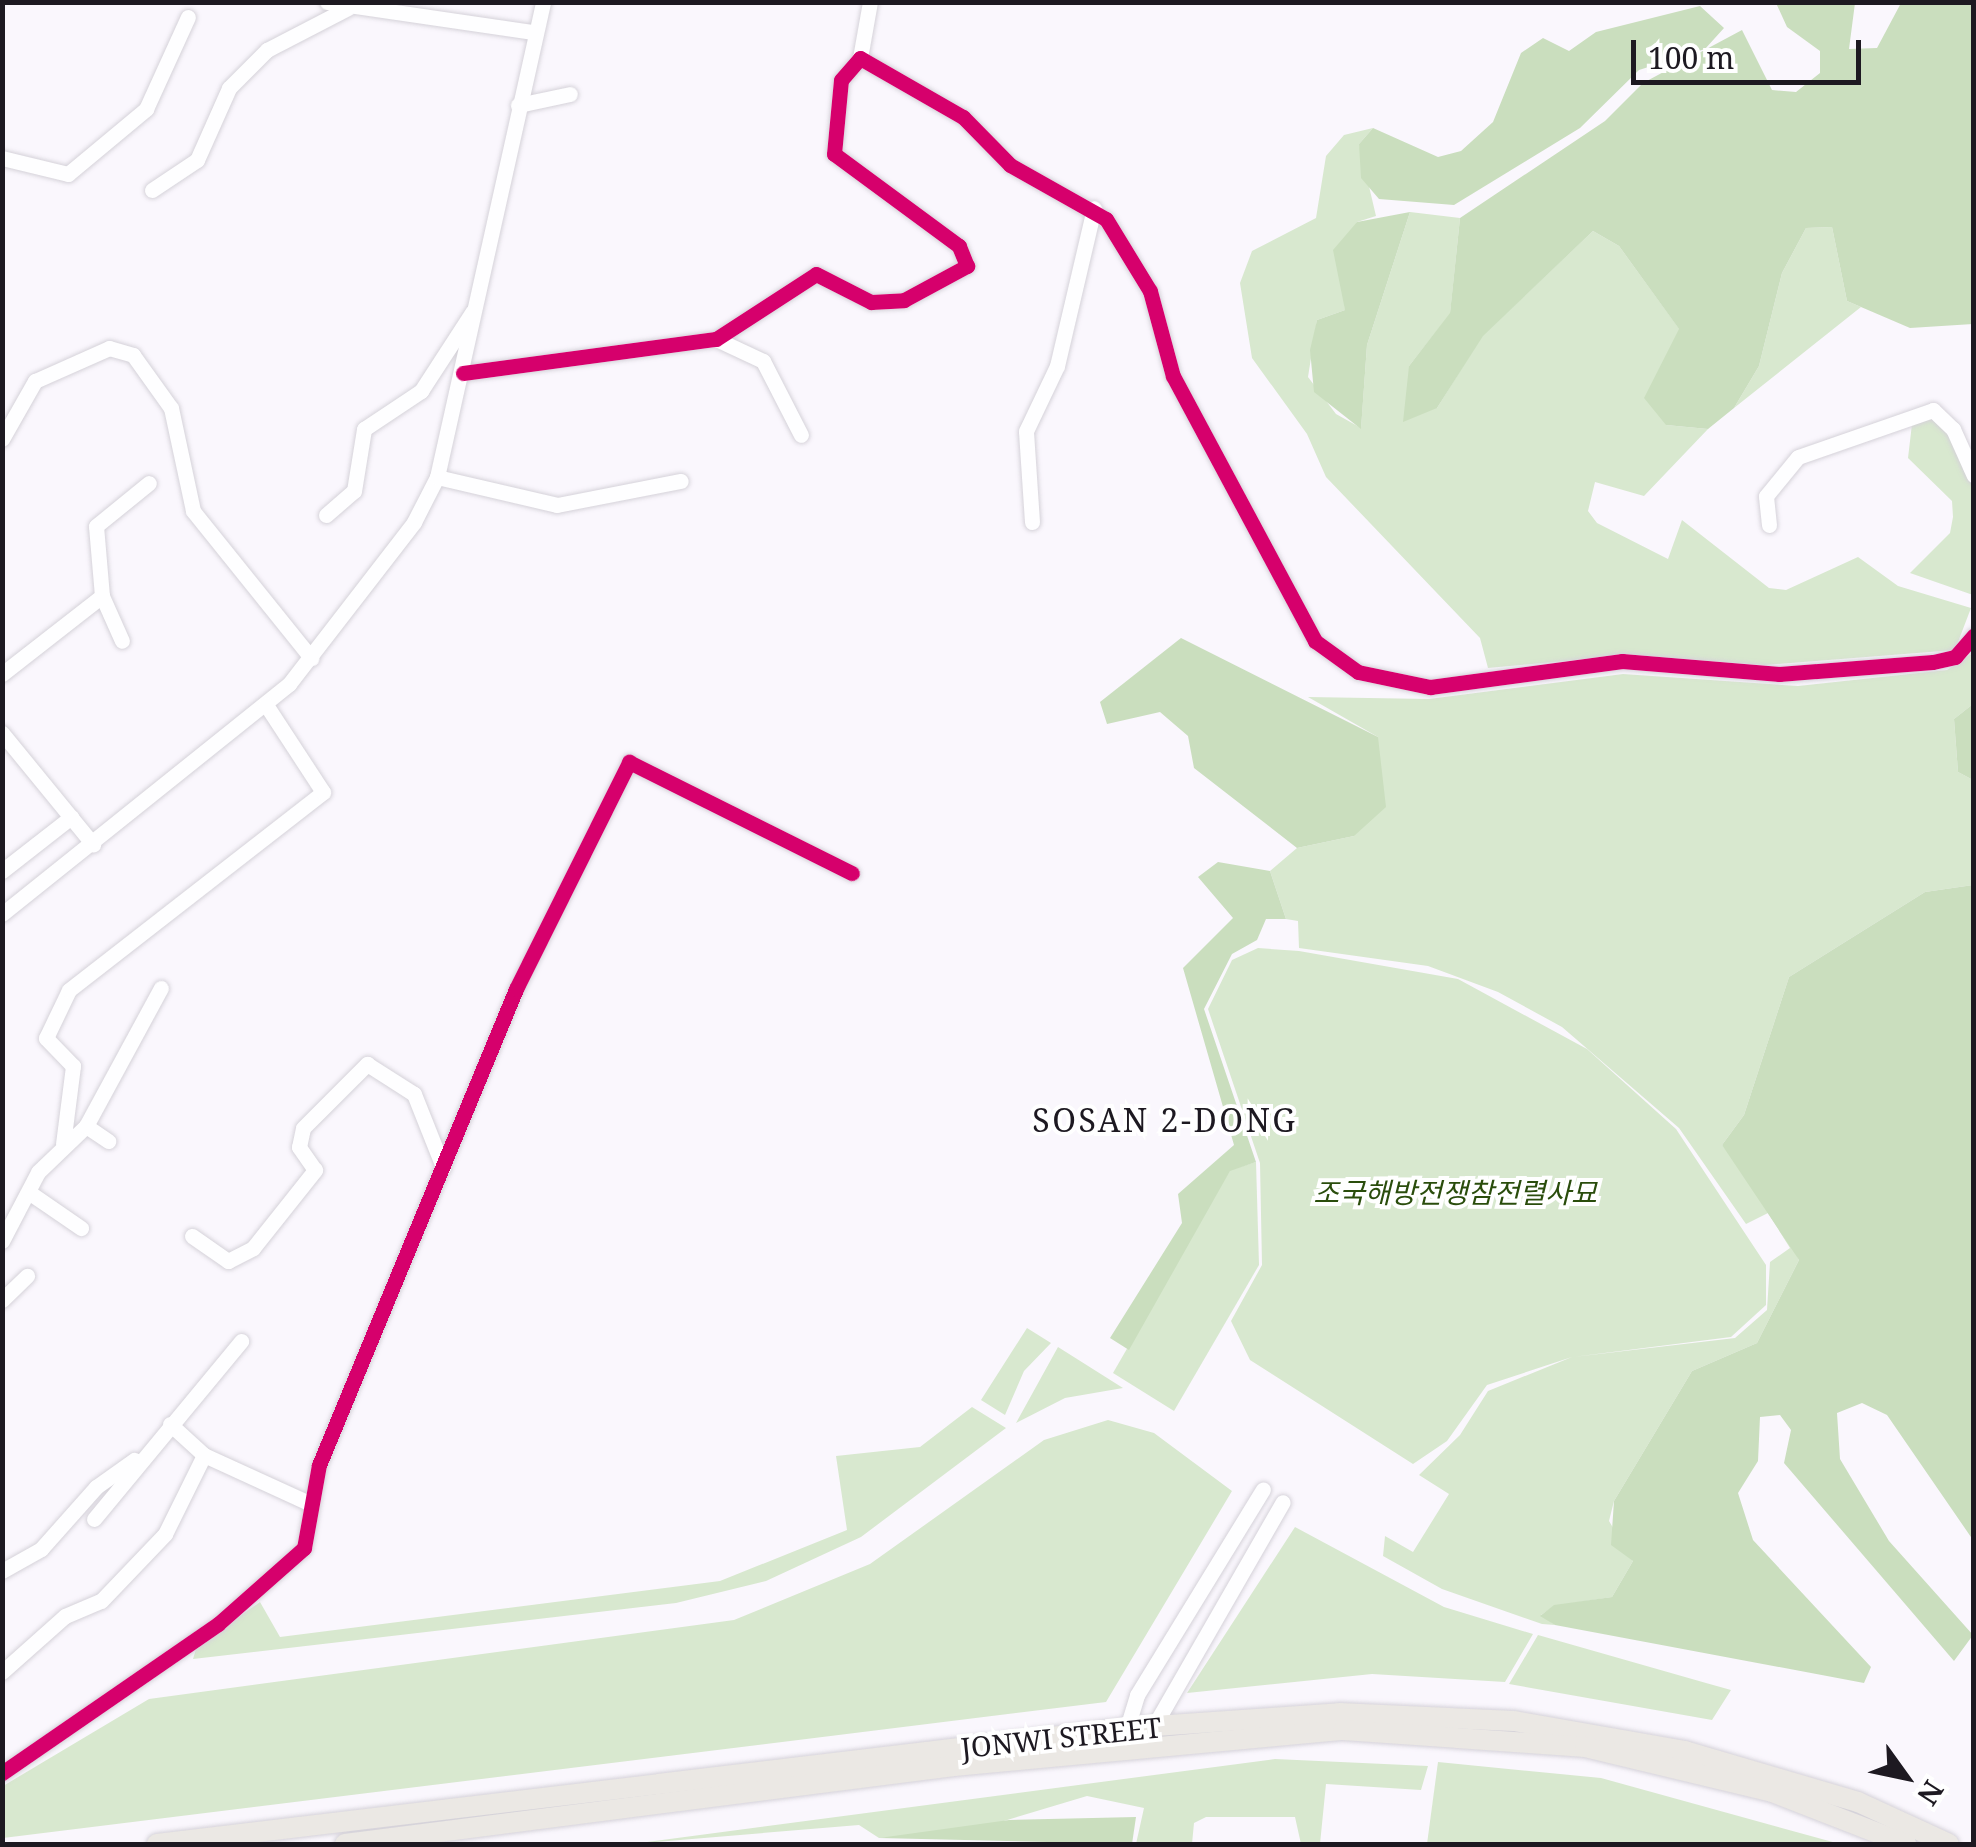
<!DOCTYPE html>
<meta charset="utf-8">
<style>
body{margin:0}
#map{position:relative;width:1976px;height:1847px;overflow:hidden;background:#faf7fd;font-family:"Noto Serif","Noto Sans KR",serif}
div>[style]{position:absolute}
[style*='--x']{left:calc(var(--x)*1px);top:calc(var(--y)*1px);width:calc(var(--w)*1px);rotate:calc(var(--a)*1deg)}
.green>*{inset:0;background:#d8e8cf}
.forest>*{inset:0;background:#cadebe}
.roads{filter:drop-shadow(0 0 2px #d5d2d9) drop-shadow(0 0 2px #d5d2d9)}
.minor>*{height:15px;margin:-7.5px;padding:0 7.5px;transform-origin:7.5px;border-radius:7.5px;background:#fefeff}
.major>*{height:20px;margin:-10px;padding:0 10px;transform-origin:10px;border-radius:10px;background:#ebe8e4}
.cycleway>*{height:15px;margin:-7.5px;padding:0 7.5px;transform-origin:7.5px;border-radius:7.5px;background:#d6006c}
span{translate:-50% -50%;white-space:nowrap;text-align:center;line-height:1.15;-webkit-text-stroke:8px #fff;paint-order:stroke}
.park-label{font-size:28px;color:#2a4d0c;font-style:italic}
.street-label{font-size:28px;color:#1d1921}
.quarter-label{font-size:32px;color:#1d1921;letter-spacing:2.5px}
.frame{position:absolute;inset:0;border:5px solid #1d1921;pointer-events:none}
.north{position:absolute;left:1856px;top:1727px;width:100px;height:100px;-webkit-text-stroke:8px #fff;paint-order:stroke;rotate:123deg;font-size:28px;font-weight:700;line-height:40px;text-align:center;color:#1d1921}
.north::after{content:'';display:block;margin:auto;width:35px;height:45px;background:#1d1921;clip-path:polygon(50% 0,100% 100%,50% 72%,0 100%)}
.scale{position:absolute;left:1631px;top:40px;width:230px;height:45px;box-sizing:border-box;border:5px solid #1d1921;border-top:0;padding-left:12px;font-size:30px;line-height:35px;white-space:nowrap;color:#1d1921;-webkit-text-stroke:8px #fff;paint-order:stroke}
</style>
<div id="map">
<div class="green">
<i style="clip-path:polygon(1373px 128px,1359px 144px,1376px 216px,1357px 222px,1343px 264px,1345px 310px,1317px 320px,1308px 377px,1336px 414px,1361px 428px,1367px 345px,1410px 212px,1460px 218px,1450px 314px,1409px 366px,1437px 408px,1482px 336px,1593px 231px,1619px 246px,1680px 330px,1666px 425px,1708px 429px,1644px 496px,1595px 482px,1588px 511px,1597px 523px,1668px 559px,1682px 520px,1769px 588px,1786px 590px,1858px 557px,1898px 586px,1971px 608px,1955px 650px,1764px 665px,1629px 655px,1488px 668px,1480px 638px,1326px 477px,1307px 434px,1252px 358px,1240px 283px,1252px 251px,1316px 218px,1326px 156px,1344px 135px)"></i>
<i style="clip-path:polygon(1832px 227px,1847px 301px,1861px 307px,1734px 408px,1759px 366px,1782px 273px,1806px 228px)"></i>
<i style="clip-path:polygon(1933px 418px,1944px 424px,1973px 488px,1973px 595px,1910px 573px,1950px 533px,1953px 517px,1952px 501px,1908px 458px,1912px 424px)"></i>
<i style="clip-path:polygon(1973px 653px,1973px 704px,1954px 719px,1958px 772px,1973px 780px,1973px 885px,1925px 892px,1789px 977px,1744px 1115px,1722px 1145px,1762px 1193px,1799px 1260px,1757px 1343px,1692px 1371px,1614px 1501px,1609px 1521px,1633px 1561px,1612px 1597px,1554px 1606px,1541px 1615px,1555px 1625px,1542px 1624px,1442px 1589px,1383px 1556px,1385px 1536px,1413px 1552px,1449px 1494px,1419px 1475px,1460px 1435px,1488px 1391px,1572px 1357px,1487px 1385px,1447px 1441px,1413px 1464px,1250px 1360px,1231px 1321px,1262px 1265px,1260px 1163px,1208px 1009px,1232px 960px,1258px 948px,1299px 951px,1458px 979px,1587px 1049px,1676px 1129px,1766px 1265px,1766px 1305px,1731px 1337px,1573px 1357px,1735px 1338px,1767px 1310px,1770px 1262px,1790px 1248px,1768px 1213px,1746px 1224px,1679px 1128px,1562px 1027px,1498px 992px,1428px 966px,1299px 948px,1298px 921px,1286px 919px,1270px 871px,1297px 848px,1354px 836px,1378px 737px,1308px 697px,1429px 699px,1623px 674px,1798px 686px,1947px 670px)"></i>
<i style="clip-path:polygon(1256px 1162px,1259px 1265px,1174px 1411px,1113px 1373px,1230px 1170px)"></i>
<i style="clip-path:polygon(1027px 1328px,1051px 1343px,1024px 1371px,1005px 1415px,981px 1400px)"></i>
<i style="clip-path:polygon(1058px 1347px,1123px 1388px,1065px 1398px,1016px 1423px)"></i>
<i style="clip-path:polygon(972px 1407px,1006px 1428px,861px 1537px,766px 1581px,676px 1603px,193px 1659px,197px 1646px,260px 1602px,280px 1637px,720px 1581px,847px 1530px,836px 1456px,920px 1447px)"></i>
<i style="clip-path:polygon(1108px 1420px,1154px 1433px,1232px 1491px,1106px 1702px,3px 1838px,3px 1786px,149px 1699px,734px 1620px,870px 1564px,1044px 1440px)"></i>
<i style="clip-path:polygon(1295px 1527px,1444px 1607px,1533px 1634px,1505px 1682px,1372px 1674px,1187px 1693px)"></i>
<i style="clip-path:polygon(1538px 1635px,1706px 1683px,1731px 1690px,1712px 1720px,1509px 1684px)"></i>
<i style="clip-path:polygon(1275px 1759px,1428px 1766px,1421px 1790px,1326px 1784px,1320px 1844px,1301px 1844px,1295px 1817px,1206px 1817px,1194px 1823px,1192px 1844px,1136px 1844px,1144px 1808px,1087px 1796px,967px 1832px,879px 1838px,859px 1825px,632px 1844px)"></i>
<i style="clip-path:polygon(1438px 1762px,1601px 1778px,1840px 1844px,1427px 1844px)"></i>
</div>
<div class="forest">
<i style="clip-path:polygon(1776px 3px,1855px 3px,1849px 49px,1877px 48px,1901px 3px,1973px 3px,1973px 324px,1910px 328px,1847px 301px,1832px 227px,1806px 228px,1782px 273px,1759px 366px,1734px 408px,1708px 429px,1666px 425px,1644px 398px,1679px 329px,1619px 246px,1593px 231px,1483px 336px,1437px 408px,1403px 422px,1409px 366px,1450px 313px,1460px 218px,1605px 121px,1643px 83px,1742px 30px,1772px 90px,1796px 92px,1820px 73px,1820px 51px,1787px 27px)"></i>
<i style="clip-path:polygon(1700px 6px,1724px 28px,1705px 49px,1639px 70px,1580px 128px,1454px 205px,1379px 199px,1361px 178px,1359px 144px,1373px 128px,1438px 157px,1461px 151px,1493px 122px,1521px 53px,1543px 38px,1569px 51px,1596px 32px)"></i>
<i style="clip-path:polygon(1410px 212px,1367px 345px,1361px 429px,1314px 392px,1310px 350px,1317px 320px,1345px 310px,1333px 250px,1357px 222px)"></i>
<i style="clip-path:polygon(1181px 638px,1378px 737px,1386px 807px,1354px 836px,1297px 848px,1194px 768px,1188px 736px,1160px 712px,1107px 724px,1100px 702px)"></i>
<i style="clip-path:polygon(1973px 704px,1973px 780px,1958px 772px,1954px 719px)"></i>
<i style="clip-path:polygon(1218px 862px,1270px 871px,1286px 919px,1266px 919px,1257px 940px,1232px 954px,1204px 1009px,1256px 1162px,1230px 1171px,1129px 1350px,1110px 1338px,1182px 1223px,1178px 1194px,1234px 1145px,1183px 968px,1233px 918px,1198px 877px)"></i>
<i style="clip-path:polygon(1973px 885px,1973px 1540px,1887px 1415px,1862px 1403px,1837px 1413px,1840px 1459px,1889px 1541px,1973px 1635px,1954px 1661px,1784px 1463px,1791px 1430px,1780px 1415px,1760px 1417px,1758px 1461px,1738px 1493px,1753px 1540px,1871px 1667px,1864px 1683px,1555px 1625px,1540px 1616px,1554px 1605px,1612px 1597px,1633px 1561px,1611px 1545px,1614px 1501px,1692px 1371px,1757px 1343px,1799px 1260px,1722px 1145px,1744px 1115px,1789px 977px,1925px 892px)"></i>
<i style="clip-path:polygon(1136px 1817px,1132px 1844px,879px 1838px,1009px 1820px)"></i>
</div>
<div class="roads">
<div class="minor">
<i style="--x:327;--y:2;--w:208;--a:8.3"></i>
<i style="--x:860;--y:58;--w:57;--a:-79.9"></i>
<i style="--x:518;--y:105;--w:53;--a:-11.9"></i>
<i style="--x:2;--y:158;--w:68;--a:13.6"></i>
<i style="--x:68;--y:174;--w:102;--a:-39.8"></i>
<i style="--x:146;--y:109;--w:101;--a:-65.5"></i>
<i style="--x:152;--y:190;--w:54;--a:-33.7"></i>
<i style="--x:197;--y:160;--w:79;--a:-66"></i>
<i style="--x:229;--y:88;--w:54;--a:-45"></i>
<i style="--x:267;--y:50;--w:91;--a:-27.4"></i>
<i style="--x:716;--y:339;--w:52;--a:25.1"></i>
<i style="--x:763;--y:361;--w:83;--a:62.8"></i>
<i style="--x:463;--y:373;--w:255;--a:-7.7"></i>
<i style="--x:716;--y:339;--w:119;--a:-33"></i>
<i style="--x:816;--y:274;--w:62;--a:27"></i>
<i style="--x:871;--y:302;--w:33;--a:-3"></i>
<i style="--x:904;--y:300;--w:72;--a:-28.4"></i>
<i style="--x:967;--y:266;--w:22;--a:-112"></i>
<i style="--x:959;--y:246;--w:155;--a:-143.6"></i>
<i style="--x:834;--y:154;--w:74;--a:-84.6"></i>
<i style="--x:841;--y:80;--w:29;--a:-49"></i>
<i style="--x:860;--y:58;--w:119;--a:29.8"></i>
<i style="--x:963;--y:117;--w:67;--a:45.6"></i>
<i style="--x:1010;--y:165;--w:110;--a:29.4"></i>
<i style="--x:1106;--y:219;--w:84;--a:58.6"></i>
<i style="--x:1150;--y:291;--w:88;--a:74.9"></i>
<i style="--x:1173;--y:376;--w:301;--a:61.8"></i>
<i style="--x:1315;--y:641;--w:53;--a:35.8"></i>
<i style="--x:1358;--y:672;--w:74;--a:11.8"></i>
<i style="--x:1430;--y:687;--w:194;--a:-7.7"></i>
<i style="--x:1622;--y:661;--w:158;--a:4.7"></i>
<i style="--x:1779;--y:674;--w:154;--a:-4.5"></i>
<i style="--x:1933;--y:662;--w:23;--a:-13"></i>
<i style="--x:1955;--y:657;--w:29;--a:-49"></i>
<i style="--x:2;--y:439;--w:67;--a:-60.4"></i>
<i style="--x:35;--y:381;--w:81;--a:-24"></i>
<i style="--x:109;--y:348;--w:25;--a:16"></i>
<i style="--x:133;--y:355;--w:65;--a:54.4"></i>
<i style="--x:171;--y:408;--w:105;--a:77.9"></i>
<i style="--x:193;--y:511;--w:189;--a:51.2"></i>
<i style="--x:437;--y:477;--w:123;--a:13.1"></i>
<i style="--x:557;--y:505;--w:126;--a:-11"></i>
<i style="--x:326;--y:515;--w:37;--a:-41"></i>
<i style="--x:354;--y:491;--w:63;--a:-80.8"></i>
<i style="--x:364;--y:429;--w:69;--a:-33.7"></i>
<i style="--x:421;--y:391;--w:95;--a:-57"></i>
<i style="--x:1032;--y:522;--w:91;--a:-93.8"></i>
<i style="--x:1026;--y:431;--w:72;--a:-64.5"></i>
<i style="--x:1057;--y:366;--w:162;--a:-76.8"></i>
<i style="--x:1769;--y:525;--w:29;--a:-96"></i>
<i style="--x:1766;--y:496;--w:50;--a:-50.6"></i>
<i style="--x:1798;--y:457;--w:143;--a:-19.2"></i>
<i style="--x:1933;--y:410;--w:28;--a:44"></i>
<i style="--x:1953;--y:429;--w:51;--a:65.9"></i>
<i style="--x:102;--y:596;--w:49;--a:66"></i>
<i style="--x:2;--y:674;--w:127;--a:-38"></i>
<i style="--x:102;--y:596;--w:70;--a:-94.9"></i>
<i style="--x:96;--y:526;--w:68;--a:-39.1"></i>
<i style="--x:2;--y:733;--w:144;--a:50.7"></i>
<i style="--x:2;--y:871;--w:88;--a:-38"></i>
<i style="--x:2;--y:914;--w:368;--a:-38.7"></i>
<i style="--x:289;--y:684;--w:205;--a:-52.3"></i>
<i style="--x:414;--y:522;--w:51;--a:-62.9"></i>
<i style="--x:437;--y:477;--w:487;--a:-77.4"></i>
<i style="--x:86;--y:1126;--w:27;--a:34"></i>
<i style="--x:63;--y:1144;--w:79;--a:-82.7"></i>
<i style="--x:73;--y:1066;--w:39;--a:-134"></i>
<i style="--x:46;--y:1038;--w:53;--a:-64.4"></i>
<i style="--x:69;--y:990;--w:322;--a:-37.9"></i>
<i style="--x:323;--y:792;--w:104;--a:-123.2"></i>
<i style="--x:30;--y:1193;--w:62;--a:34.5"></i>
<i style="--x:192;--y:1236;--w:44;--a:34.8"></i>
<i style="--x:228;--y:1261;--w:28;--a:-27"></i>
<i style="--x:253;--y:1248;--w:100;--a:-51.5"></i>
<i style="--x:315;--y:1170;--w:28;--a:-125"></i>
<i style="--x:299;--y:1147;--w:19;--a:-78"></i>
<i style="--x:303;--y:1128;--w:91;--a:-45"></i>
<i style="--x:367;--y:1064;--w:56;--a:32.6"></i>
<i style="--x:414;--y:1094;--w:79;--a:68.3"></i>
<i style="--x:2;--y:1241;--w:78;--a:-62.4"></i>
<i style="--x:38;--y:1172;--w:66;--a:-43.8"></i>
<i style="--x:86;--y:1126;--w:157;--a:-61.5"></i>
<i style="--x:2;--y:1300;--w:35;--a:-44"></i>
<i style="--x:170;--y:1424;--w:46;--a:42.4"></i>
<i style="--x:204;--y:1455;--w:115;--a:24.6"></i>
<i style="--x:94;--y:1519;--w:231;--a:-50.4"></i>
<i style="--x:2;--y:1571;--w:45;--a:-29.4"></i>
<i style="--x:41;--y:1549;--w:83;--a:-48.4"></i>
<i style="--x:96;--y:1487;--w:47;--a:-35.4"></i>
<i style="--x:2;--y:1672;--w:84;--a:-41.6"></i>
<i style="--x:65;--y:1616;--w:39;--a:-23"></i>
<i style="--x:101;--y:1601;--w:93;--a:-46.3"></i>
<i style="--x:165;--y:1534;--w:88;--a:-63.7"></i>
<i style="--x:1154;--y:1726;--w:258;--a:-60.1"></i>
<i style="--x:1127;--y:1728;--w:34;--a:-73"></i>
<i style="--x:1137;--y:1695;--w:241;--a:-58.5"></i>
<i style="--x:2;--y:1773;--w:262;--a:-34.6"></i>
<i style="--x:218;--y:1624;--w:115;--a:-41.5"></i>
<i style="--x:304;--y:1548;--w:84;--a:-79.8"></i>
<i style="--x:319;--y:1465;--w:515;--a:-67.52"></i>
<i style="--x:516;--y:989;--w:254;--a:-63.5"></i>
<i style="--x:629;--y:762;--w:249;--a:26.5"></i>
</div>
<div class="major">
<i style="--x:157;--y:1844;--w:977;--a:-6.82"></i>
<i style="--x:1127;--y:1728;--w:213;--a:-4"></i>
<i style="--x:1339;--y:1713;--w:175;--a:2.6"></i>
<i style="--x:1514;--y:1721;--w:174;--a:10"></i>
<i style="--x:1685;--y:1751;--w:180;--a:16.4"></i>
<i style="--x:1858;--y:1802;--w:100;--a:24.8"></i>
<i style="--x:345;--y:1844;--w:614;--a:-7.3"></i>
<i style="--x:954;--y:1766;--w:391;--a:-5.3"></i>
<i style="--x:1343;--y:1730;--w:243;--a:4"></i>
<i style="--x:1585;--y:1747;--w:192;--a:13.5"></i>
<i style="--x:1772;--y:1792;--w:144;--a:21.2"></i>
</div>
</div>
<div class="cycleway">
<i style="--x:463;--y:373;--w:255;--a:-7.7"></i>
<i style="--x:716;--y:339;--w:119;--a:-33"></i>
<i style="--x:816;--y:274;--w:62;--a:27"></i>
<i style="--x:871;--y:302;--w:33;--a:-3"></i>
<i style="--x:904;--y:300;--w:72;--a:-28.4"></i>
<i style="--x:967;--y:266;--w:22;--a:-112"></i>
<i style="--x:959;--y:246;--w:155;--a:-143.6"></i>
<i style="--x:834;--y:154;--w:74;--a:-84.6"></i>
<i style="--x:841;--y:80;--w:29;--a:-49"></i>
<i style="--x:860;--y:58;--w:119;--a:29.8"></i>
<i style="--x:963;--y:117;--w:67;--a:45.6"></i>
<i style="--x:1010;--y:165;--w:110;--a:29.4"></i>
<i style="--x:1106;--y:219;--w:84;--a:58.6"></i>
<i style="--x:1150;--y:291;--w:88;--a:74.9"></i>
<i style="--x:1173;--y:376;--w:301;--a:61.8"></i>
<i style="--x:1315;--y:641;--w:53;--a:35.8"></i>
<i style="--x:1358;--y:672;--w:74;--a:11.8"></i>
<i style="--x:1430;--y:687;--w:194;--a:-7.7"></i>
<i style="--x:1622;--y:661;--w:158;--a:4.7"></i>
<i style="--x:1779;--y:674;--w:154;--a:-4.5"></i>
<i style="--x:1933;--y:662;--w:23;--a:-13"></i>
<i style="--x:1955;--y:657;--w:29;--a:-49"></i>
<i style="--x:2;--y:1773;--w:262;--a:-34.6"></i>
<i style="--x:218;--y:1624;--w:115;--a:-41.5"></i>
<i style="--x:304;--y:1548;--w:84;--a:-79.8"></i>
<i style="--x:319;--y:1465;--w:515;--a:-67.52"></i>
<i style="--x:516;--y:989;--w:254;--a:-63.5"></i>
<i style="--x:629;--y:762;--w:249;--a:26.5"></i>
</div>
<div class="park-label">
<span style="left:1455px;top:1192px">조국해방전쟁참전렬사묘</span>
</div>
<div class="street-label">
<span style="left:1061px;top:1737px;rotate:-6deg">JONWI STREET</span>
</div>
<div class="quarter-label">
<span style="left:1165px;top:1120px">SOSAN 2-DONG</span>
</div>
<div class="frame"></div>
<div class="north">N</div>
<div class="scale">100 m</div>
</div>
